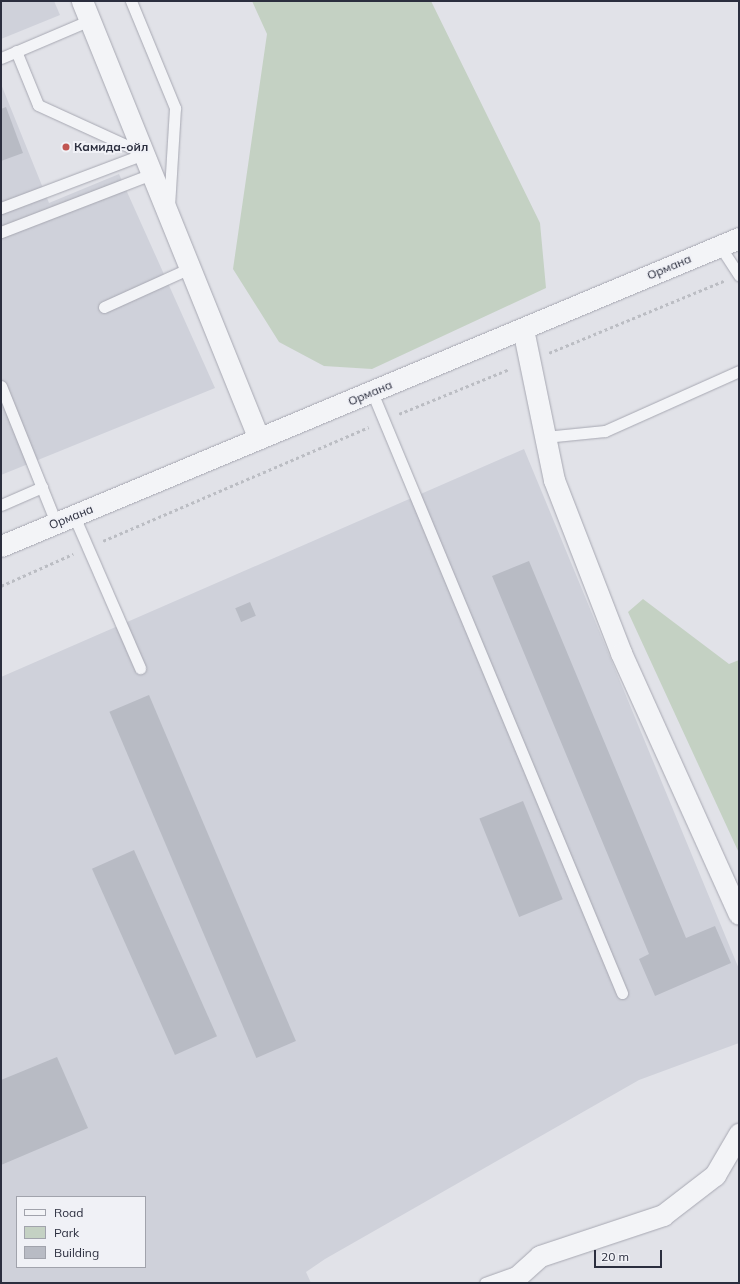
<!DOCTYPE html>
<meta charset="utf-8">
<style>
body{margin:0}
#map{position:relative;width:740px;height:1284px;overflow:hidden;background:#e1e2e8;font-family:Mulish,sans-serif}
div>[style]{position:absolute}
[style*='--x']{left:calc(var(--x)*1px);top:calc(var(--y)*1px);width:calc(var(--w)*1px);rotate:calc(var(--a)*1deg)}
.built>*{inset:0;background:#cfd1da}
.green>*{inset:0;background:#c4d1c3}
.building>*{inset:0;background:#b8bbc4;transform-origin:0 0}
.path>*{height:2.5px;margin-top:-1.25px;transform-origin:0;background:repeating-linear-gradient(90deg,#bbbdc3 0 3px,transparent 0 6px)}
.roads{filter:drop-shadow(0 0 1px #a7a8b2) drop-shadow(0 0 1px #a7a8b2)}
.service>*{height:11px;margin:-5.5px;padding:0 5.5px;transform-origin:5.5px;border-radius:5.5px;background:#f3f4f7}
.minor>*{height:21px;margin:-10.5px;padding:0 10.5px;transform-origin:10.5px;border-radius:10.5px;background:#f3f4f7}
.dots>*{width:11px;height:11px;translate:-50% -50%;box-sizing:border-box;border:2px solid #f0f1f6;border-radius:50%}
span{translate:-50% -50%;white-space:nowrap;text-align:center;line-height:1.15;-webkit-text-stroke:4px #f0f1f6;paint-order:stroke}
.poi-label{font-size:12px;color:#2b2e3e;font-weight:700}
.left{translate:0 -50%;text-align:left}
.street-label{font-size:12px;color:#2b2e3e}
.frame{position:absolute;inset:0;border:2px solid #2b2e3e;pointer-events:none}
.legend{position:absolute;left:16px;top:1196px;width:130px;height:72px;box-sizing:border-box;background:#f0f1f6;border:1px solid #a1a3ac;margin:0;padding:5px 7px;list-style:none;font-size:12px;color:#2b2e3e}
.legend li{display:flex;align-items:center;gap:8px;height:20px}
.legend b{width:20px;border:1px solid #a1a3ac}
.scale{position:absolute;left:594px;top:1250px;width:68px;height:18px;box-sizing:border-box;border:2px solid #2b2e3e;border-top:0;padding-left:5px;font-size:12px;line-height:14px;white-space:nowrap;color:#2b2e3e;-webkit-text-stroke:3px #f0f1f6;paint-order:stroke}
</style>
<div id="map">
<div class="built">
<i style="clip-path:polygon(1px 1px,54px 1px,60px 15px,1px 39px)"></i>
<i style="clip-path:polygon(1px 84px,49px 203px,119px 174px,215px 388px,1px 475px)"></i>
<i style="clip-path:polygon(evenodd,524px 449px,739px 969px,739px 1043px,639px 1080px,325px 1259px,306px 1272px,311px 1283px,1px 1283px,1px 677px,524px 449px,17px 1197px,145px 1197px,145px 1267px,17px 1267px,17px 1197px)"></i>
</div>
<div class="green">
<i style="clip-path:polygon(252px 1px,431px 1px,540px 223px,546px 288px,372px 369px,324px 366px,279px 342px,233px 269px,267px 34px)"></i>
<i style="clip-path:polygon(643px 599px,729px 664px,739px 660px,739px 853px,628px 612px)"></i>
</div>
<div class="building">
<i style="clip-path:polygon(6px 107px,23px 153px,1px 161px,1px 109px)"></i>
<i style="clip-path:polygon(529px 561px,686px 938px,715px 926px,731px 963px,655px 996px,639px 959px,649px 954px,492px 576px)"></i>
<i style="left:250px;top:602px;width:15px;height:16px;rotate:67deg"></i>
<i style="left:149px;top:695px;width:376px;height:43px;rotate:67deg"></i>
<i style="left:523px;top:801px;width:106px;height:47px;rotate:68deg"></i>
<i style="left:134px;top:850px;width:204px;height:46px;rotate:66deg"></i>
<i style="clip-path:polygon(57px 1057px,88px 1128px,1px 1165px,1px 1080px)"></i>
</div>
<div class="path">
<i style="--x:549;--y:353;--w:189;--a:-22.4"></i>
<i style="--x:399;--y:414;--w:119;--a:-22.2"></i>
<i style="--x:103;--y:541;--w:289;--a:-23.2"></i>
<i style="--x:1;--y:586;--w:79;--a:-24"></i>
</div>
<div class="roads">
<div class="service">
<i style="--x:131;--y:1;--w:116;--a:67.6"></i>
<i style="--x:175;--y:108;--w:97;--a:93.5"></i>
<i style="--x:16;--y:51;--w:58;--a:67.8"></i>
<i style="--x:38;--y:105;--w:115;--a:24.6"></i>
<i style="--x:1;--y:58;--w:97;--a:-23.1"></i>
<i style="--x:1;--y:208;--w:153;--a:-20.7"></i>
<i style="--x:1;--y:232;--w:161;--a:-21.1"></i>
<i style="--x:720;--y:246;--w:35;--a:57"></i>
<i style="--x:104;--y:307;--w:94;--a:-24.4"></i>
<i style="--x:1;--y:386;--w:148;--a:68.1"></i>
<i style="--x:372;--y:392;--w:651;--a:67.41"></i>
<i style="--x:545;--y:437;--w:60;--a:-5.7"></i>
<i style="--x:605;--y:431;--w:147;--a:-24.1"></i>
<i style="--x:1;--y:505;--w:45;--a:-23.7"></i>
<i style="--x:74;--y:516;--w:166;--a:66.5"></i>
<i style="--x:485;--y:1283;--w:32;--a:-20"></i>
</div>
<div class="minor">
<i style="--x:82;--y:1;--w:472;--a:68"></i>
<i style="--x:523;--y:329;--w:154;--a:78.4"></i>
<i style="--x:554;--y:480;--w:186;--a:68.8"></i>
<i style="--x:621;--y:653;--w:286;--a:65.7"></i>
<i style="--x:1;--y:546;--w:800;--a:-22.65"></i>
<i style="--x:510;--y:1283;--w:40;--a:-42"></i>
<i style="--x:540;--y:1256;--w:130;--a:-18.4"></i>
<i style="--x:663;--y:1215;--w:66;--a:-37.6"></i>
<i style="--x:715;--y:1175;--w:48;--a:-59.7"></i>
</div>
</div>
<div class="dots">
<i style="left:66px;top:147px;background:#c15652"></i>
</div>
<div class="poi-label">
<span class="left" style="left:74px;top:147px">Камида-ойл</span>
</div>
<div class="street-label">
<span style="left:669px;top:267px;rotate:-23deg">Ормана</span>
<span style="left:370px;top:393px;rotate:-23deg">Ормана</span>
<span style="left:71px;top:517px;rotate:-22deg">Ормана</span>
</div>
<div class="frame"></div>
<ul class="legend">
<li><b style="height:5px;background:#f3f4f7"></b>Road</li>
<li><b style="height:11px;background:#c4d1c3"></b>Park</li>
<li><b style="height:11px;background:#b8bbc4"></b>Building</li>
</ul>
<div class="scale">20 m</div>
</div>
